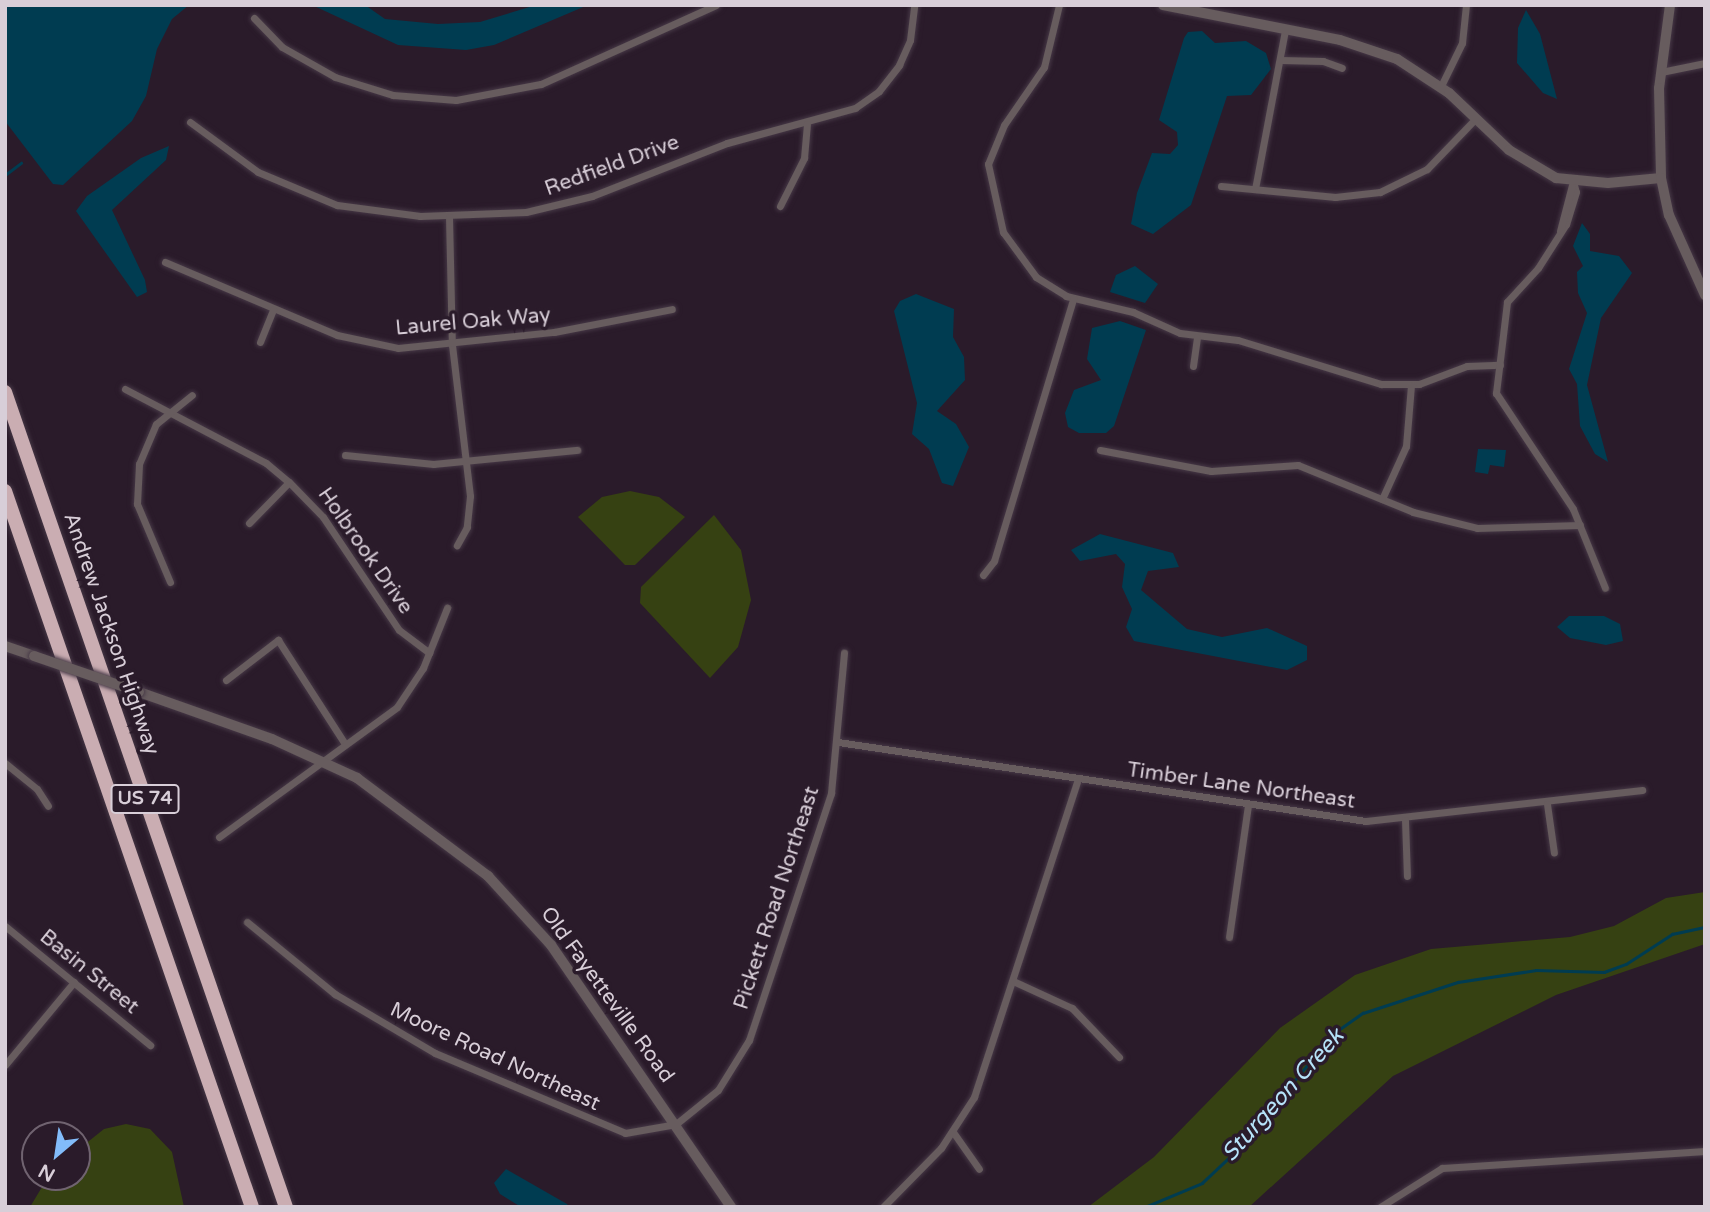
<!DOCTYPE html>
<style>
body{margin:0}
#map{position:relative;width:1710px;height:1212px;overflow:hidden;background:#2a1b2a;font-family:"Varela Round",sans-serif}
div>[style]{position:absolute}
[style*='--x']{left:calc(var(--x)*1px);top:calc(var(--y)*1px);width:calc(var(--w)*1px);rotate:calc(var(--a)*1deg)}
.green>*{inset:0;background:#364112}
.water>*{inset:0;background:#003c51}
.stream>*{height:2.5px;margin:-1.25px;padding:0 1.25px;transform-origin:1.25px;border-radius:1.25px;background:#003c51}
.roads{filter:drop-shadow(0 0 2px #463846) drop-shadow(0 0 2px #463846)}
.minor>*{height:7px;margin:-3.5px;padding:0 3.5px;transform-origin:3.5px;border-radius:3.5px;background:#675c5e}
.tertiary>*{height:10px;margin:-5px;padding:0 5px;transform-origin:5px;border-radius:5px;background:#675c5e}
.motorway>*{height:14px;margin:-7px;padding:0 7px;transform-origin:7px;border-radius:7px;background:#caadb2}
.bridges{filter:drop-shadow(0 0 2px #463846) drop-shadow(0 0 2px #463846)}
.tertiary-bridge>*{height:10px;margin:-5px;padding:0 5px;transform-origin:5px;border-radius:5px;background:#675c5e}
span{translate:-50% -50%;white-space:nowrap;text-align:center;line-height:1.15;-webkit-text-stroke:7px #2a1b2a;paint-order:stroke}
.shield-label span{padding:2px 5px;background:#2a1b2a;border:2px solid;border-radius:5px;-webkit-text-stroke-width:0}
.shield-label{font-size:19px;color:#d8ced8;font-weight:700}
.street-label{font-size:21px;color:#d8ced8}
.water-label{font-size:23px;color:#b6e3f9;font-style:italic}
.frame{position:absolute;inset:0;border:7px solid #d8ced8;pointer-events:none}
.north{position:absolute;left:21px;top:1121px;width:70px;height:70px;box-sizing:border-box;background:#2a1b2a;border:2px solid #706370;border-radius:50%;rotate:209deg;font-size:19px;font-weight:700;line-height:28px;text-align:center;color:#d8ced8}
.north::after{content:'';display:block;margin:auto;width:24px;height:32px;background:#82bcfa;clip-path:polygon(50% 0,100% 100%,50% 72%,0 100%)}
</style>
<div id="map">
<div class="green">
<i style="clip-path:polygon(630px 491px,659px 497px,685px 517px,635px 565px,625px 565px,578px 517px,602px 497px)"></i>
<i style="clip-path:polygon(714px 515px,741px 550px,751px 600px,738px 647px,710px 678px,640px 603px,641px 587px)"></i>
<i style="clip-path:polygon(1705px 892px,1705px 944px,1556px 995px,1393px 1076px,1249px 1207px,1088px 1207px,1154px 1157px,1280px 1028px,1355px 975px,1431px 949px,1570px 937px,1614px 926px,1666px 898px)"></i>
<i style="clip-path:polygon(126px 1124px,150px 1129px,172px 1152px,184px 1207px,30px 1207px,48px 1177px,77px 1177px,77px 1151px,84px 1145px,104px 1129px)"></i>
</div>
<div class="water">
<i style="clip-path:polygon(5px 5px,189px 5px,172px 19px,157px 49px,146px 96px,132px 121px,63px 185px,53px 184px,5px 121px)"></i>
<i style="clip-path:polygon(312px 5px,365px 5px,385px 19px,438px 24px,480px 22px,536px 5px,588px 5px,494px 45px,466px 50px,398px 45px)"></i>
<i style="clip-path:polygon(1526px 10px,1540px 34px,1557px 99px,1543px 93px,1517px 63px,1518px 28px)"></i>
<i style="clip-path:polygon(1202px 31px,1215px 43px,1246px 41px,1266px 53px,1271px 69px,1251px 95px,1227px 96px,1191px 205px,1153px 234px,1131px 224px,1137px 193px,1152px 153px,1170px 154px,1178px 145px,1177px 132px,1159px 120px,1184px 38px,1188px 32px)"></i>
<i style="clip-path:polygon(169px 146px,166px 160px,112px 210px,145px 280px,147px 292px,137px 297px,76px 211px,87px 196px,141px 158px)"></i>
<i style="clip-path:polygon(1582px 223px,1590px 234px,1590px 251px,1619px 256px,1632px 273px,1601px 318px,1587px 385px,1608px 462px,1595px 454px,1580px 426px,1577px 384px,1569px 369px,1587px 313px,1578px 293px,1577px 272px,1583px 266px,1573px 246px)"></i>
<i style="clip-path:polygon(1135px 266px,1158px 284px,1145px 303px,1110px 292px,1116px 275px)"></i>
<i style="clip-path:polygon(916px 294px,954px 309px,953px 337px,964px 357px,965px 380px,937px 411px,956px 424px,969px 447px,953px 486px,942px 483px,929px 449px,912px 434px,917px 403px,894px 311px,900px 301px)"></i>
<i style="clip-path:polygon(1120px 321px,1146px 330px,1114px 426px,1106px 433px,1079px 433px,1068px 427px,1065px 413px,1074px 390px,1101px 380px,1087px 359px,1092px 328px)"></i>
<i style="clip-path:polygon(1478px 449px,1506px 450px,1504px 467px,1490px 465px,1488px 474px,1475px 472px)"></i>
<i style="clip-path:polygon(1100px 534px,1173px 553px,1179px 567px,1148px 571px,1141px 590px,1187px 629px,1222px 637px,1267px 628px,1307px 646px,1307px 660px,1287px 670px,1134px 641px,1126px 627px,1132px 609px,1122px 587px,1125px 564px,1116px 554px,1080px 561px,1071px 550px)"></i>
<i style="clip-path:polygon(1569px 616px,1604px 616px,1620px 624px,1623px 641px,1606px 645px,1570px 638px,1557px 627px)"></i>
<i style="clip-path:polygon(506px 1169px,567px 1204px,569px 1207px,521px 1207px,500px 1194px,494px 1183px)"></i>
</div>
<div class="stream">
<i style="--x:5;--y:175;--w:20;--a:-37"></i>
<i style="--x:1145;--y:1207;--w:62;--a:-22.8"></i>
<i style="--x:1202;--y:1183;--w:47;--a:-43.3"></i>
<i style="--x:1236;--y:1151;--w:153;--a:-50.3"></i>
<i style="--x:1334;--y:1033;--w:35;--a:-35"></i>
<i style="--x:1363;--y:1013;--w:100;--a:-18.1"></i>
<i style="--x:1458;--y:982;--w:79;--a:-8.7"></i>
<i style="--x:1536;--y:970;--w:68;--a:1.7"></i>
<i style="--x:1604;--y:972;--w:23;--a:-20"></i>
<i style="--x:1626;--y:964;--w:55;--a:-33.1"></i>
<i style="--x:1672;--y:934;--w:34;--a:-12"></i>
</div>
<div class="roads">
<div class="minor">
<i style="--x:1059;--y:5;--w:64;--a:103.6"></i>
<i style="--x:1044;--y:67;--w:70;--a:124.6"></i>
<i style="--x:1004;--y:125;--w:42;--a:112.3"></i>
<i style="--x:988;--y:164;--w:70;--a:77.6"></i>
<i style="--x:1003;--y:232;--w:56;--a:53.7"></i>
<i style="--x:1036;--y:277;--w:36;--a:32"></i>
<i style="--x:1066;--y:296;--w:69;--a:13.4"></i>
<i style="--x:1133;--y:312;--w:51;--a:24.1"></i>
<i style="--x:1180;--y:333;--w:58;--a:6.9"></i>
<i style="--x:1238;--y:340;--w:150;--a:17.1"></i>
<i style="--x:1381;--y:384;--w:38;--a:0"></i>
<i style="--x:1419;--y:384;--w:51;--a:-20.6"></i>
<i style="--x:1467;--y:366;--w:33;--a:-2"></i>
<i style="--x:254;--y:18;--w:40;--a:46"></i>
<i style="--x:282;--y:47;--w:61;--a:29.5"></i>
<i style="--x:335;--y:77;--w:61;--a:17.2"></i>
<i style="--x:393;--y:95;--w:63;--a:4.5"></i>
<i style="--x:456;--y:100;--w:86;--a:-10.7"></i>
<i style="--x:541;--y:84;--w:192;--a:-24.3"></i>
<i style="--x:1281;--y:60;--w:42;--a:1.4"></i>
<i style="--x:1323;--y:61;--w:20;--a:20"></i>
<i style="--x:1661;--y:72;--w:45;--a:-11.6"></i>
<i style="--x:1441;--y:86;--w:48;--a:-64"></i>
<i style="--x:1462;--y:43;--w:38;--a:-84"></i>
<i style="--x:190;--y:122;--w:84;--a:36.3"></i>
<i style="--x:258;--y:172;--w:86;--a:22.7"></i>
<i style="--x:337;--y:205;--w:84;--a:7.5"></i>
<i style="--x:420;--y:216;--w:106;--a:-2.2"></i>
<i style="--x:526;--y:212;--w:68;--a:-13.6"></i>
<i style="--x:592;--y:196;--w:145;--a:-21.4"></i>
<i style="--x:727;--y:143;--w:133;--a:-15.3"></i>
<i style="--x:855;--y:108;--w:29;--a:-35"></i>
<i style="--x:879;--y:91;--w:33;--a:-52"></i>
<i style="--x:899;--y:65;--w:27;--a:-66"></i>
<i style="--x:910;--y:40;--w:35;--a:-83"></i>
<i style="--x:1573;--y:181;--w:11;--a:75"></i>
<i style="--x:1576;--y:192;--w:34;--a:107"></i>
<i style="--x:1566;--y:224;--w:52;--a:122.5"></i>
<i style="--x:1538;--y:268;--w:46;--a:132.4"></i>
<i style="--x:1507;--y:302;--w:92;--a:96.9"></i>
<i style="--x:1496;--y:393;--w:139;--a:56.4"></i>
<i style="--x:1573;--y:509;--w:85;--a:67.9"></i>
<i style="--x:1221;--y:186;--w:115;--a:5.5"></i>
<i style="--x:1335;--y:197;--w:45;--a:-6.3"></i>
<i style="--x:1380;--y:192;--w:52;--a:-26.1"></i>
<i style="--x:1427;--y:169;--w:71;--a:-46.1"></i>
<i style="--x:1255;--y:189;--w:162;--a:-79.3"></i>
<i style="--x:780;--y:206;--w:54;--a:-63.4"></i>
<i style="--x:804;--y:158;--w:34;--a:-85"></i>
<i style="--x:449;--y:217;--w:128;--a:88.7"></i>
<i style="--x:452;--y:345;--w:152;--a:83.2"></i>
<i style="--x:470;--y:496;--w:31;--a:96"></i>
<i style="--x:467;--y:527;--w:21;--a:119"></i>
<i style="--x:1560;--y:231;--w:52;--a:-75.4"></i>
<i style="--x:165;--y:262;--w:187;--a:23"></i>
<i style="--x:337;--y:335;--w:62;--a:12"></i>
<i style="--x:398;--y:348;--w:157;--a:-5.9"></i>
<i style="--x:554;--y:332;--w:120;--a:-11"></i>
<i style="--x:260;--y:342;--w:35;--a:-68"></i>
<i style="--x:1193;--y:366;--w:29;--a:-82"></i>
<i style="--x:125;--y:389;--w:159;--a:27.7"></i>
<i style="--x:266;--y:463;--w:30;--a:40"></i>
<i style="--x:289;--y:482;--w:49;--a:45.8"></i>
<i style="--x:323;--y:517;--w:136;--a:56.1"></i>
<i style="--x:399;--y:630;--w:38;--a:37"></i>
<i style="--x:1100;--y:450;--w:113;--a:10.7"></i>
<i style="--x:1211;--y:471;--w:87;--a:-3.9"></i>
<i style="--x:1298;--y:465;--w:124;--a:22.2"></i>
<i style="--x:1413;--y:512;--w:66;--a:14"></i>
<i style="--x:1477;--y:528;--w:103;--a:-1.7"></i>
<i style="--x:345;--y:455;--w:89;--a:5.8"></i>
<i style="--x:434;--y:464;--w:144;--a:-5.6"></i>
<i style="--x:1382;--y:499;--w:58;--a:-65.6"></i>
<i style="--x:1406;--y:446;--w:61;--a:-85.3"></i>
<i style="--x:249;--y:523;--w:57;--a:-45.7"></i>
<i style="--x:983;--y:575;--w:18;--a:-52"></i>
<i style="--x:994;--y:561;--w:274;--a:-73.2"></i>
<i style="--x:170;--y:582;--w:85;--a:-112.9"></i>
<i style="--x:137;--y:504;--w:40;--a:-87.1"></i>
<i style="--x:139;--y:464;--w:43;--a:-67"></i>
<i style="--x:156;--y:424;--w:46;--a:-38.9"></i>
<i style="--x:226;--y:680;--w:66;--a:-37.6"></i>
<i style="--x:278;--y:640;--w:124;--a:57.2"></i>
<i style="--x:838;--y:742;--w:534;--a:8.51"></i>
<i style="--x:1366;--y:821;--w:278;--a:-6.4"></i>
<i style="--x:5;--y:763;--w:41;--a:39.1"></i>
<i style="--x:37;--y:789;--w:20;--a:57"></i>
<i style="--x:1547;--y:804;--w:49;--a:81.9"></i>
<i style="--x:1405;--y:820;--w:56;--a:88"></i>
<i style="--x:219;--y:837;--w:220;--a:-36.1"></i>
<i style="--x:397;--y:707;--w:47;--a:-56.3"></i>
<i style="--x:423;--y:668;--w:65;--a:-68.2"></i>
<i style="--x:247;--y:922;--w:114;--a:39.3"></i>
<i style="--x:335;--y:994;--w:116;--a:30.5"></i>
<i style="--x:435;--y:1053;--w:206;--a:22.8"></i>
<i style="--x:625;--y:1133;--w:52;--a:-10"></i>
<i style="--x:676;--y:1124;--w:54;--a:-39"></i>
<i style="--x:718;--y:1090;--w:59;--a:-58.2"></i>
<i style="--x:749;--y:1040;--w:260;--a:-71.6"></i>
<i style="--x:831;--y:793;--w:141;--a:-84.7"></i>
<i style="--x:5;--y:926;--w:188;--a:39.4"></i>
<i style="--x:1229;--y:937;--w:133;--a:-81.8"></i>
<i style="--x:1013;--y:981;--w:65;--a:24.6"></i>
<i style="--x:1072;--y:1008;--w:68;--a:46.2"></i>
<i style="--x:5;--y:1065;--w:108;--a:-50.3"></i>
<i style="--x:953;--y:1132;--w:45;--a:54.9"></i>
<i style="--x:883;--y:1207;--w:83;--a:-45.5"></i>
<i style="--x:941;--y:1148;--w:61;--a:-57.1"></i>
<i style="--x:974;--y:1097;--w:332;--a:-71.9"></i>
<i style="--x:1380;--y:1207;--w:73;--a:-32.2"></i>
<i style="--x:1442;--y:1168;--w:264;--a:-3.7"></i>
</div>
<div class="tertiary">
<i style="--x:1163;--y:5;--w:180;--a:11.2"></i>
<i style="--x:1340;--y:40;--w:60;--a:18.4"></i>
<i style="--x:1397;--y:59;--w:62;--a:33.2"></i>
<i style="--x:1449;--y:93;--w:83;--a:43.5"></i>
<i style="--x:1509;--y:150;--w:55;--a:30.8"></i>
<i style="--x:1556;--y:178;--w:52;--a:5.5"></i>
<i style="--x:1608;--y:183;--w:53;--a:-5.4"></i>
<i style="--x:1670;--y:5;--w:84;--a:97.5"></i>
<i style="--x:1659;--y:88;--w:90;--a:88.7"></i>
<i style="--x:1661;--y:178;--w:38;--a:78"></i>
<i style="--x:1669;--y:215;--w:88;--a:65.8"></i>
<i style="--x:5;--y:646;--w:31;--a:19"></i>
<i style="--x:139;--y:692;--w:141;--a:19.5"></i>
<i style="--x:272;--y:739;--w:94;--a:24.6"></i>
<i style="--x:357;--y:778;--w:164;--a:36.8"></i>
<i style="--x:488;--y:876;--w:93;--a:47.6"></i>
<i style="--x:551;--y:945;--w:318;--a:55.5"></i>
</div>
<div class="motorway">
<i style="--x:5;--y:392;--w:862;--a:70.98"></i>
<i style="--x:5;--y:491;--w:757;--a:70.97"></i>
</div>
</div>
<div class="bridges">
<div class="tertiary-bridge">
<i style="--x:34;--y:656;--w:111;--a:18.9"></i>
</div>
</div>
<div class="shield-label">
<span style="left:145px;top:799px">US 74</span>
</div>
<div class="street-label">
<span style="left:612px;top:166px;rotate:-20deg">Redfield Drive</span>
<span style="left:473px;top:322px;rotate:-5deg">Laurel Oak Way</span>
<span style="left:365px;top:551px;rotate:55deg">Holbrook Drive</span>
<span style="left:111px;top:634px;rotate:71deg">Andrew Jackson Highway</span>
<span style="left:1241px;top:786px;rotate:8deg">Timber Lane Northeast</span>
<span style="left:777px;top:898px;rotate:-72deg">Pickett Road Northeast</span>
<span style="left:89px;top:972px;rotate:39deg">Basin Street</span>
<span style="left:607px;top:995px;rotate:54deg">Old Fayetteville Road</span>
<span style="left:495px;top:1057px;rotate:25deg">Moore Road Northeast</span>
</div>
<div class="water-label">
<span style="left:1283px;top:1095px;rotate:-48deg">Sturgeon Creek</span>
</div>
<div class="frame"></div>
<div class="north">N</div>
</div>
